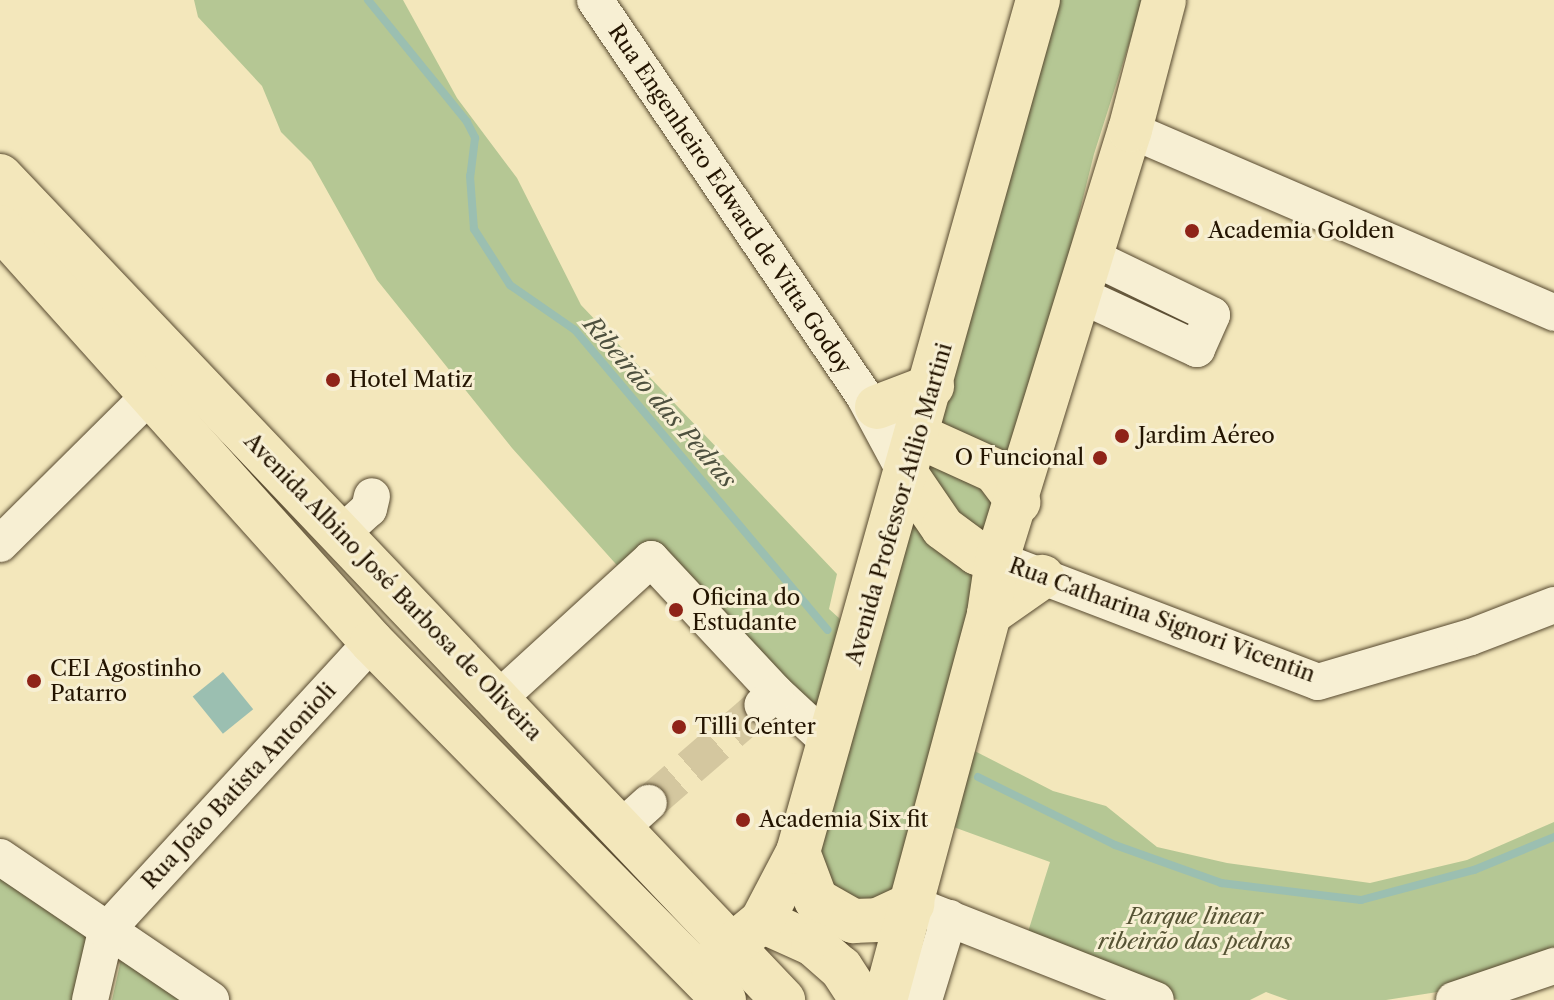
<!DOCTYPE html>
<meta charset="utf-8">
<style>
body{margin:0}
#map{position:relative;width:1554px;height:1000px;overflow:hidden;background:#f3e7bb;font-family:"Libre Caslon Text",serif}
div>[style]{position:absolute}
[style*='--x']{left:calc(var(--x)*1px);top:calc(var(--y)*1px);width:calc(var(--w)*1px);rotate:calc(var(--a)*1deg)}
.green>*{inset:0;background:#b5c794}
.water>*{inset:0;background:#9bbfb1;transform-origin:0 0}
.stream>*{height:8px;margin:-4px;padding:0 4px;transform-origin:4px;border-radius:4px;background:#9bbfb1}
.minor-tunnel>*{height:36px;margin-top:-18px;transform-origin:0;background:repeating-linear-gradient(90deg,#d4c79f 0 36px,transparent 0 54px)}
.roads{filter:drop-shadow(0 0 2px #57492f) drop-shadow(0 0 2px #57492f)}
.minor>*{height:36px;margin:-18px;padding:0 18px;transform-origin:18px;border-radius:18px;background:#f7efd3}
.major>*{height:44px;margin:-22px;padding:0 22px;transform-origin:22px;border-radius:22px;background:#f3e7bb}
.dots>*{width:22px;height:22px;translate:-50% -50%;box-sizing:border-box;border:4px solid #f7efd3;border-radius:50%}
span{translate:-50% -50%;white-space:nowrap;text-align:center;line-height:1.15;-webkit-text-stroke:6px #f7efd3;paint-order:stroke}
.street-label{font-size:22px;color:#231400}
.poi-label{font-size:22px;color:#231400}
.left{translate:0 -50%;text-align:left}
.right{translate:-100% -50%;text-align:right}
.park-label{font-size:22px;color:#565334;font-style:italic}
.water-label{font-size:24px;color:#4d503e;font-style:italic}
</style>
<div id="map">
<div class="green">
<i style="clip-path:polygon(194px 0,403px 0,457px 98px,517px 178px,581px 305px,837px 574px,829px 609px,850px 628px,826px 719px,657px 548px,623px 572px,512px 448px,377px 280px,311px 162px,281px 132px,262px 86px,198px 17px)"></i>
<i style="clip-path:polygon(1041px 0,1143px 0,1094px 154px,990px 571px,957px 742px,1053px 791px,1106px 806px,1157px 847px,1227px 863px,1370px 883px,1467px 860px,1554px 822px,1554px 954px,1444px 991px,1386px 1000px,1288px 1000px,1266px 992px,1250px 1000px,1178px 1000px,1027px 935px,1050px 862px,926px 817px,904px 899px,854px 913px,807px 848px)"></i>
<i style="clip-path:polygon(0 857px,106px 931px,86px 1000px,0 1000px)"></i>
<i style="clip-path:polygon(122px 955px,190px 1000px,112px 1000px)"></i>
</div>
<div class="water">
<i style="left:223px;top:672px;width:48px;height:39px;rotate:51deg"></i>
</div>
<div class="stream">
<i style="--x:368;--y:0;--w:157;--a:50.9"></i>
<i style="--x:467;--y:122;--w:18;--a:63"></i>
<i style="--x:475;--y:138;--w:38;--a:97"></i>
<i style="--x:470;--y:176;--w:53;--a:85.7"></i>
<i style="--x:474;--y:229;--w:67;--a:57.3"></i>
<i style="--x:510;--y:285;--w:79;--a:34.7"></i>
<i style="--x:575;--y:330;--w:392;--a:49.9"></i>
<i style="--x:978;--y:777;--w:153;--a:26.4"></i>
<i style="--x:1115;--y:845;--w:113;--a:19.7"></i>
<i style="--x:1221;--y:883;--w:141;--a:6.9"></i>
<i style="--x:1361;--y:900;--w:117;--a:-14.9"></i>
<i style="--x:1474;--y:870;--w:87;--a:-22.4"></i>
</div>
<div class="minor-tunnel">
<i style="--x:649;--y:803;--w:150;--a:-40.9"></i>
</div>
<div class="roads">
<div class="minor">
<i style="--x:595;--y:0;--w:481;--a:55.8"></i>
<i style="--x:865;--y:398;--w:86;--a:61.7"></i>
<i style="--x:1130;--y:130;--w:462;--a:23.3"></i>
<i style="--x:1080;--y:295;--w:129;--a:24.8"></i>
<i style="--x:1197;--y:349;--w:37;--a:-66"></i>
<i style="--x:1212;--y:315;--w:133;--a:-154.2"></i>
<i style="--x:342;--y:533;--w:36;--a:-42"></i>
<i style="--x:369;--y:509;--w:13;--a:-77"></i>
<i style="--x:0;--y:544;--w:213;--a:-44.8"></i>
<i style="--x:1017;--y:567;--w:322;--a:20.9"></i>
<i style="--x:1318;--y:682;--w:159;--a:-16.4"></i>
<i style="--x:1471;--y:637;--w:89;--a:-21.1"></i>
<i style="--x:776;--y:693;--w:76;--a:42.9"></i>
<i style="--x:499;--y:698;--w:206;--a:-42.4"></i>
<i style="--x:651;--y:559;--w:183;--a:47"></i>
<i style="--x:776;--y:693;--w:18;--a:139"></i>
<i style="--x:622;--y:827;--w:36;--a:-42"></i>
<i style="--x:0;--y:857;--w:255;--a:34.1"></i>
<i style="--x:912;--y:904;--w:262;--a:21.5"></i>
<i style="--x:90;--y:1000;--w:71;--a:-76.9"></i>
<i style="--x:106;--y:931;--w:393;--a:-47.4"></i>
<i style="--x:924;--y:1000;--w:86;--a:-73"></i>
<i style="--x:1454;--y:1000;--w:106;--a:-18.8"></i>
</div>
<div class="major">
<i style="--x:0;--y:176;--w:1137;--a:46.46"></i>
<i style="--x:0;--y:227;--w:557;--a:48.13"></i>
<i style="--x:372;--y:642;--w:502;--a:45.48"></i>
<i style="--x:877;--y:407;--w:59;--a:-20.9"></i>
<i style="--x:918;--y:436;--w:85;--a:24.4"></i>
<i style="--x:995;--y:471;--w:39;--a:53"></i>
<i style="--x:906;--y:474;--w:65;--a:55.6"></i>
<i style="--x:943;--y:528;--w:42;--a:36.3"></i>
<i style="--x:977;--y:553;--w:21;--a:17"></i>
<i style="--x:989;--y:614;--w:65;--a:-34.9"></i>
<i style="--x:798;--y:852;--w:51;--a:69.4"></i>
<i style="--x:816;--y:900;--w:43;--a:29.6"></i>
<i style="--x:853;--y:921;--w:25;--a:-2"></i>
<i style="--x:878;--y:920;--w:38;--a:-25"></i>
<i style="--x:762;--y:921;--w:56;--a:24.3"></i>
<i style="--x:813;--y:944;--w:37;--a:41"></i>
<i style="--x:841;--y:968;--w:38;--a:57"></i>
<i style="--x:711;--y:963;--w:66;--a:-39.5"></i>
<i style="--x:762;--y:921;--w:78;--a:-62.4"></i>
<i style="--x:798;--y:852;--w:885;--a:-74.27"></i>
<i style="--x:885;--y:1000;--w:400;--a:-74.9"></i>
<i style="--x:989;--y:614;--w:56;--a:-81.7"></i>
<i style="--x:997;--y:559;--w:449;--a:-72.8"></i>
<i style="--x:1130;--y:130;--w:134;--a:-75.3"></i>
</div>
</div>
<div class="dots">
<i style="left:1192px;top:231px;background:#8f2418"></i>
<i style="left:333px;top:380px;background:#8f2418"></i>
<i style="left:1122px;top:436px;background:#8f2418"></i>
<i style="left:1100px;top:458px;background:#8f2418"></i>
<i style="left:676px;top:610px;background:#8f2418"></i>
<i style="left:34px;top:681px;background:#8f2418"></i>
<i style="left:679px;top:727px;background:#8f2418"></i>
<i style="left:743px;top:820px;background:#8f2418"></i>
</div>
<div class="street-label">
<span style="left:730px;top:199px;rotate:56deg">Rua Engenheiro Edward de Vitta Godoy</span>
<span style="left:899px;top:504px;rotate:-74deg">Avenida Professor Atílio Martini</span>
<span style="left:393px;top:587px;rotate:46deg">Avenida Albino José Barbosa de Oliveira</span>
<span style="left:1162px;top:620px;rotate:20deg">Rua Catharina Signori Vicentin</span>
<span style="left:239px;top:786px;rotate:-47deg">Rua João Batista Antonioli</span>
</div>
<div class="poi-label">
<span class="left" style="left:1208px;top:231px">Academia Golden</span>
<span class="left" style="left:349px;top:380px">Hotel Matiz</span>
<span class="left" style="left:1138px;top:436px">Jardim Aéreo</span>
<span class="right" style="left:1084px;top:458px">O Funcional</span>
<span class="left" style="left:692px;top:610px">Oficina do<br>Estudante</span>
<span class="left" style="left:50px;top:681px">CEI Agostinho<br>Patarro</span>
<span class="left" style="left:695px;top:727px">Tilli Center</span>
<span class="left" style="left:759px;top:820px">Academia Six fit</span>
</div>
<div class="park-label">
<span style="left:1195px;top:929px">Parque linear<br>ribeirão das pedras</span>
</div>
<div class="water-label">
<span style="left:660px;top:402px;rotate:49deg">Ribeirão das Pedras</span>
</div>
</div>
